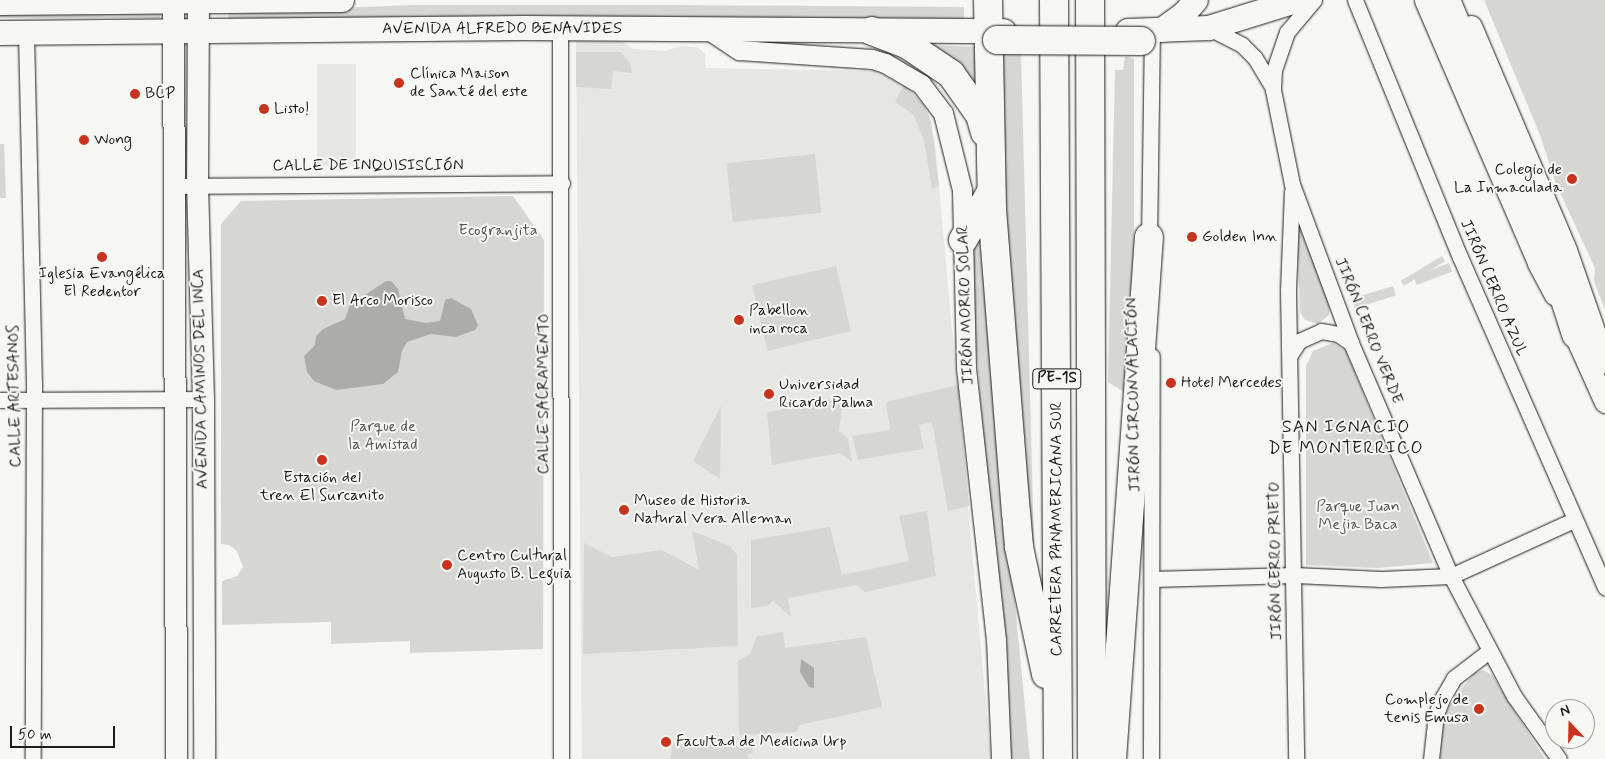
<!DOCTYPE html>
<meta charset="utf-8">
<style>
body{margin:0}
#map{position:relative;width:1605px;height:759px;overflow:hidden;background:#f6f6f2;font-family:Mynerve,sans-serif}
div>[style]{position:absolute}
[style*='--x']{left:calc(var(--x)*1px);top:calc(var(--y)*1px);width:calc(var(--w)*1px);rotate:calc(var(--a)*1deg)}
.built>*{inset:0;background:#e6e6e2;transform-origin:0 0}
.green>*{inset:0;background:#d6d6d2;transform-origin:0 0}
.water>*{inset:0;background:#acaca9}
.roads{filter:drop-shadow(0 0 1px #1c1c1c) drop-shadow(0 0 1px #1c1c1c)}
.minor>*{height:15px;margin:-7.5px;padding:0 7.5px;transform-origin:7.5px;border-radius:7.5px;background:#f6f6f2}
.tertiary>*{height:19px;margin:-9.5px;padding:0 9.5px;transform-origin:9.5px;border-radius:9.5px;background:#f6f6f2}
.secondary>*{height:21px;margin:-10.5px;padding:0 10.5px;transform-origin:10.5px;border-radius:10.5px;background:#f6f6f2}
.primary>*{height:24px;margin:-12px;padding:0 12px;transform-origin:12px;border-radius:12px;background:#f6f6f2}
.motorway>*{height:28px;margin:-14px;padding:0 14px;transform-origin:14px;border-radius:14px;background:#f6f6f2}
.bridges{filter:drop-shadow(0 0 1px #1c1c1c) drop-shadow(0 0 1px #1c1c1c)}
.motorway-bridge>*{height:28px;margin:-14px;padding:0 14px;transform-origin:14px;border-radius:14px;background:#f6f6f2}
.dots>*{width:14px;height:14px;translate:-50% -50%;box-sizing:border-box;border:2px solid #f6f6f2;border-radius:50%}
span{translate:-50% -50%;white-space:nowrap;text-align:center;line-height:1.15;-webkit-text-stroke:4px #f6f6f2;paint-order:stroke}
.shield-label span{padding:1px 4px;background:#f6f6f2;border:1px solid;border-radius:4px;-webkit-text-stroke-width:0}
.shield-label{font-size:15px;color:#1c1c1c;font-weight:700}
.street-label{font-size:16px;color:#1c1c1c}
.poi-label{font-size:16px;color:#1c1c1c}
.left{translate:0 -50%;text-align:left}
.right{translate:-100% -50%;text-align:right}
.park-label{font-size:16px;color:#545453}
.neighbourhood-label{font-size:18px;color:#1c1c1c;letter-spacing:1px}
.north{position:absolute;left:1545px;top:699px;width:50px;height:50px;box-sizing:border-box;background:#f6f6f2;border:1px solid #9f9f9c;border-radius:50%;rotate:339deg;font-size:14px;font-weight:700;line-height:20px;text-align:center;color:#1c1c1c}
.north::after{content:'';display:block;margin:auto;width:18px;height:22px;background:#c8321e;clip-path:polygon(50% 0,100% 100%,50% 72%,0 100%)}
.scale{position:absolute;left:10px;top:726px;width:105px;height:22px;box-sizing:border-box;border:2px solid #1c1c1c;border-top:0;padding-left:6px;font-size:15px;line-height:18px;white-space:nowrap;color:#1c1c1c;-webkit-text-stroke:4px #f6f6f2;paint-order:stroke}
</style>
<div id="map">
<div class="built">
<i style="clip-path:polygon(576px 41px,622px 41px,633px 49px,665px 51px,681px 46px,698px 47px,705px 54px,706px 68px,875px 71px,904px 84px,924px 105px,935px 142px,991px 759px,582px 759px)"></i>
<i style="left:317px;top:64px;width:39px;height:102px"></i>
</div>
<div class="green">
<i style="clip-path:polygon(1484px 0,1605px 0,1605px 310px,1594px 281px,1595px 268px,1556px 184px,1540px 135px)"></i>
<i style="clip-path:polygon(415px 5px,672px 5px,964px 7px,964px 22px,229px 21px,228px 12px)"></i>
<i style="left:160px;top:11px;width:7px;height:160px;rotate:90deg"></i>
<i style="clip-path:polygon(925px 45px,978px 47px,979px 100px)"></i>
<i style="clip-path:polygon(576px 52px,621px 52px,630px 63px,632px 73px,613px 71px,611px 89px,576px 87px)"></i>
<i style="clip-path:polygon(999px 53px,1021px 54px,1034px 544px,1027px 537px,1008px 257px)"></i>
<i style="clip-path:polygon(1125px 56px,1134px 59px,1134px 265px,1129px 395px,1108px 382px,1115px 70px,1123px 70px)"></i>
<i style="clip-path:polygon(904px 84px,924px 105px,931px 121px,939px 186px,932px 189px,924px 140px,913px 114px,895px 102px)"></i>
<i style="clip-path:polygon(0 144px,4px 144px,6px 198px,0 198px)"></i>
<i style="left:815px;top:154px;width:59px;height:89px;rotate:84deg"></i>
<i style="clip-path:polygon(513px 196px,544px 240px,543px 649px,410px 653px,410px 641px,331px 644px,331px 622px,222px 625px,222px 581px,237px 576px,243px 567px,237px 551px,229px 545px,221px 544px,221px 224px,241px 201px)"></i>
<i style="clip-path:polygon(1297px 221px,1330px 305px,1329px 315px,1318px 324px,1305px 320px,1300px 312px)"></i>
<i style="clip-path:polygon(979px 233px,1030px 759px,1010px 759px,969px 262px)"></i>
<i style="left:1442px;top:256px;width:6px;height:48px;rotate:59deg"></i>
<i style="left:1449px;top:263px;width:9px;height:38px;rotate:69deg"></i>
<i style="left:836px;top:266px;width:67px;height:86px;rotate:77deg"></i>
<i style="left:1393px;top:286px;width:10px;height:43px;rotate:73deg"></i>
<i style="clip-path:polygon(1333px 343px,1346px 351px,1433px 563px,1377px 568px,1306px 565px,1306px 366px,1313px 351px)"></i>
<i style="clip-path:polygon(958px 385px,969px 506px,948px 511px,932px 422px,919px 425px,924px 449px,858px 460px,852px 436px,890px 430px,886px 402px)"></i>
<i style="clip-path:polygon(838px 399px,842px 406px,839px 431px,848px 439px,852px 462px,840px 453px,772px 465px,767px 412px)"></i>
<i style="clip-path:polygon(721px 406px,720px 479px,693px 461px)"></i>
<i style="clip-path:polygon(927px 511px,936px 576px,865px 592px,857px 585px,788px 598px,791px 617px,773px 601px,767px 606px,751px 608px,751px 540px,830px 527px,842px 575px,909px 561px,899px 516px)"></i>
<i style="clip-path:polygon(692px 531px,730px 546px,737px 555px,738px 646px,583px 654px,584px 543px,612px 557px,662px 550px,699px 570px)"></i>
<i style="clip-path:polygon(783px 632px,785px 648px,866px 637px,882px 707px,800px 725px,796px 732px,739px 735px,738px 661px,750px 654px,757px 636px)"></i>
<i style="clip-path:polygon(1483px 670px,1492px 675px,1545px 759px,1440px 759px,1442px 721px,1454px 697px,1475px 673px)"></i>
<i style="clip-path:polygon(747px 742px,753px 742px,753px 753px,748px 754px,748px 759px,670px 759px,673px 743px,741px 746px)"></i>
</div>
<div class="water">
<i style="clip-path:polygon(386px 281px,391px 281px,398px 289px,405px 319px,426px 323px,440px 321px,445px 300px,451px 298px,471px 309px,478px 325px,475px 330px,456px 337px,431px 334px,407px 342px,402px 351px,398px 372px,383px 384px,336px 390px,314px 381px,307px 372px,304px 356px,315px 345px,316px 336px,323px 329px,345px 319px,350px 305px)"></i>
<i style="clip-path:polygon(801px 659px,814px 668px,814px 688px,809px 687px,800px 672px)"></i>
</div>
<div class="roads">
<div class="minor">
<i style="--x:1314;--y:0;--w:42;--a:130.2"></i>
<i style="--x:1287;--y:32;--w:40;--a:108.9"></i>
<i style="--x:1274;--y:70;--w:20;--a:93"></i>
<i style="--x:1273;--y:90;--w:96;--a:78.6"></i>
<i style="--x:1292;--y:184;--w:170;--a:69.6"></i>
<i style="--x:1351;--y:343;--w:254;--a:66.8"></i>
<i style="--x:1451;--y:576;--w:136;--a:62.3"></i>
<i style="--x:1514;--y:696;--w:77;--a:54.5"></i>
<i style="--x:1355;--y:0;--w:278;--a:67.8"></i>
<i style="--x:1460;--y:257;--w:361;--a:66.3"></i>
<i style="--x:1209;--y:28;--w:37;--a:27"></i>
<i style="--x:1242;--y:45;--w:18;--a:45"></i>
<i style="--x:1255;--y:58;--w:33;--a:59"></i>
<i style="--x:560;--y:29;--w:730;--a:89.92"></i>
<i style="--x:26;--y:33;--w:349;--a:88.7"></i>
<i style="--x:34;--y:382;--w:377;--a:90.2"></i>
<i style="--x:175;--y:186;--w:387;--a:-0.4"></i>
<i style="--x:1292;--y:191;--w:99;--a:92.3"></i>
<i style="--x:1288;--y:290;--w:469;--a:89"></i>
<i style="--x:1149;--y:243;--w:212;--a:-89.2"></i>
<i style="--x:1290;--y:355;--w:17;--a:-57"></i>
<i style="--x:1299;--y:341;--w:24;--a:-24"></i>
<i style="--x:1321;--y:331;--w:17;--a:10"></i>
<i style="--x:1338;--y:334;--w:16;--a:35"></i>
<i style="--x:0;--y:400;--w:203;--a:-0.3"></i>
<i style="--x:1152;--y:579;--w:143;--a:-1.6"></i>
<i style="--x:1295;--y:575;--w:86;--a:2.7"></i>
<i style="--x:1381;--y:579;--w:70;--a:-2.5"></i>
<i style="--x:1451;--y:576;--w:135;--a:-24.5"></i>
<i style="--x:1151;--y:759;--w:403;--a:-89.9"></i>
<i style="--x:1431;--y:759;--w:45;--a:-83.7"></i>
<i style="--x:1436;--y:714;--w:18;--a:-68"></i>
<i style="--x:1443;--y:697;--w:22;--a:-60"></i>
<i style="--x:1454;--y:678;--w:44;--a:-37.6"></i>
</div>
<div class="tertiary">
<i style="--x:709;--y:30;--w:36;--a:34"></i>
<i style="--x:739;--y:50;--w:133;--a:3.9"></i>
<i style="--x:872;--y:59;--w:14;--a:17"></i>
<i style="--x:885;--y:63;--w:42;--a:30.3"></i>
<i style="--x:921;--y:84;--w:36;--a:53"></i>
<i style="--x:943;--y:113;--w:79;--a:76.1"></i>
<i style="--x:962;--y:190;--w:178;--a:88.7"></i>
<i style="--x:966;--y:368;--w:273;--a:83.7"></i>
<i style="--x:996;--y:639;--w:120;--a:87.6"></i>
</div>
<div class="secondary">
<i style="--x:173;--y:0;--w:759;--a:89.77"></i>
<i style="--x:198;--y:0;--w:184;--a:90.3"></i>
<i style="--x:197;--y:184;--w:215;--a:88.4"></i>
<i style="--x:203;--y:399;--w:360;--a:89.8"></i>
<i style="--x:1425;--y:0;--w:286;--a:66.7"></i>
<i style="--x:1538;--y:263;--w:36;--a:62"></i>
<i style="--x:1471;--y:26;--w:243;--a:67"></i>
<i style="--x:1566;--y:250;--w:119;--a:70.8"></i>
<i style="--x:1569;--y:322;--w:88;--a:65.8"></i>
</div>
<div class="primary">
<i style="--x:0;--y:3;--w:342;--a:-0.5"></i>
<i style="--x:1162;--y:30;--w:27;--a:-36"></i>
<i style="--x:1184;--y:14;--w:18;--a:-49"></i>
<i style="--x:1128;--y:31;--w:81;--a:-2.1"></i>
<i style="--x:1209;--y:28;--w:94;--a:-17.3"></i>
<i style="--x:0;--y:33;--w:523;--a:-0.55"></i>
<i style="--x:523;--y:28;--w:481;--a:0.4"></i>
</div>
<div class="motorway">
<i style="--x:988;--y:0;--w:209;--a:88.9"></i>
<i style="--x:992;--y:209;--w:304;--a:85.5"></i>
<i style="--x:1016;--y:512;--w:35;--a:85"></i>
<i style="--x:1019;--y:547;--w:130;--a:78"></i>
<i style="--x:1054;--y:0;--w:759;--a:89.7"></i>
<i style="--x:1090;--y:0;--w:759;--a:89.85"></i>
<i style="--x:1446;--y:0;--w:280;--a:67.7"></i>
<i style="--x:1552;--y:259;--w:79;--a:72.3"></i>
<i style="--x:872;--y:31;--w:39;--a:21"></i>
<i style="--x:908;--y:45;--w:52;--a:34"></i>
<i style="--x:951;--y:74;--w:50;--a:54.7"></i>
<i style="--x:980;--y:115;--w:18;--a:74"></i>
<i style="--x:963;--y:240;--w:56;--a:-59.7"></i>
<i style="--x:1112;--y:759;--w:523;--a:-85.95"></i>
</div>
</div>
<div class="bridges">
<div class="motorway-bridge">
<i style="--x:997;--y:40;--w:144;--a:0.4"></i>
</div>
</div>
<div class="dots">
<i style="left:399px;top:83px;background:#c8321e"></i>
<i style="left:135px;top:94px;background:#c8321e"></i>
<i style="left:264px;top:109px;background:#c8321e"></i>
<i style="left:84px;top:140px;background:#c8321e"></i>
<i style="left:1572px;top:179px;background:#c8321e"></i>
<i style="left:1192px;top:237px;background:#c8321e"></i>
<i style="left:102px;top:257px;background:#c8321e"></i>
<i style="left:322px;top:301px;background:#c8321e"></i>
<i style="left:739px;top:320px;background:#c8321e"></i>
<i style="left:1171px;top:383px;background:#c8321e"></i>
<i style="left:769px;top:394px;background:#c8321e"></i>
<i style="left:322px;top:460px;background:#c8321e"></i>
<i style="left:624px;top:510px;background:#c8321e"></i>
<i style="left:447px;top:565px;background:#c8321e"></i>
<i style="left:1479px;top:709px;background:#c8321e"></i>
<i style="left:666px;top:742px;background:#c8321e"></i>
</div>
<div class="shield-label">
<span style="left:1057px;top:379px">PE-1S</span>
</div>
<div class="street-label">
<span style="left:502px;top:29px">AVENIDA ALFREDO BENAVIDES</span>
<span style="left:368px;top:166px">CALLE DE INQUISISCIÓN</span>
<span style="left:1493px;top:288px;rotate:67deg">JIRÓN CERRO AZUL</span>
<span style="left:966px;top:305px;rotate:-92deg">JIRÓN MORRO SOLAR</span>
<span style="left:1368px;top:331px;rotate:68deg">JIRÓN CERRO VERDE</span>
<span style="left:201px;top:379px;rotate:-91deg">AVENIDA CAMINOS DEL INCA</span>
<span style="left:544px;top:394px;rotate:-90deg">CALLE SACRAMENTO</span>
<span style="left:1134px;top:395px;rotate:-91deg">JIRÓN CIRCUNVALACIÓN</span>
<span style="left:15px;top:396px;rotate:-91deg">CALLE ARTESANOS</span>
<span style="left:1057px;top:529px;rotate:-90deg">CARRETERA PANAMERICANA SUR</span>
<span style="left:1276px;top:561px;rotate:-91deg">JIRÓN CERRO PRIETO</span>
</div>
<div class="poi-label">
<span class="left" style="left:410px;top:83px">Clínica Maison<br>de Santé del este</span>
<span class="left" style="left:145px;top:94px">BCP</span>
<span class="left" style="left:274px;top:109px">Listo!</span>
<span class="left" style="left:94px;top:140px">Wong</span>
<span class="right" style="left:1562px;top:179px">Colegio de<br>La Inmaculada</span>
<span class="left" style="left:1202px;top:237px">Golden Inn</span>
<span style="left:102px;top:283px">Iglesia Evangélica<br>El Redentor</span>
<span class="left" style="left:332px;top:301px">El Arco Morisco</span>
<span class="left" style="left:749px;top:320px">Pabellon<br>inca roca</span>
<span class="left" style="left:1181px;top:383px">Hotel Mercedes</span>
<span class="left" style="left:779px;top:394px">Universidad<br>Ricardo Palma</span>
<span style="left:322px;top:487px">Estación del<br>tren El Surcanito</span>
<span class="left" style="left:634px;top:510px">Museo de Historia<br>Natural Vera Alleman</span>
<span class="left" style="left:457px;top:565px">Centro Cultural<br>Augusto B. Leguia</span>
<span class="right" style="left:1469px;top:709px">Complejo de<br>tenis Emusa</span>
<span class="left" style="left:676px;top:742px">Facultad de Medicina Urp</span>
</div>
<div class="park-label">
<span style="left:498px;top:231px">Ecogranjita</span>
<span style="left:383px;top:436px">Parque de<br>la Amistad</span>
<span style="left:1358px;top:516px">Parque Juan<br>Mejia Baca</span>
</div>
<div class="neighbourhood-label">
<span style="left:1346px;top:438px">SAN IGNACIO<br>DE MONTERRICO</span>
</div>
<div class="north">N</div>
<div class="scale">50 m</div>
</div>
